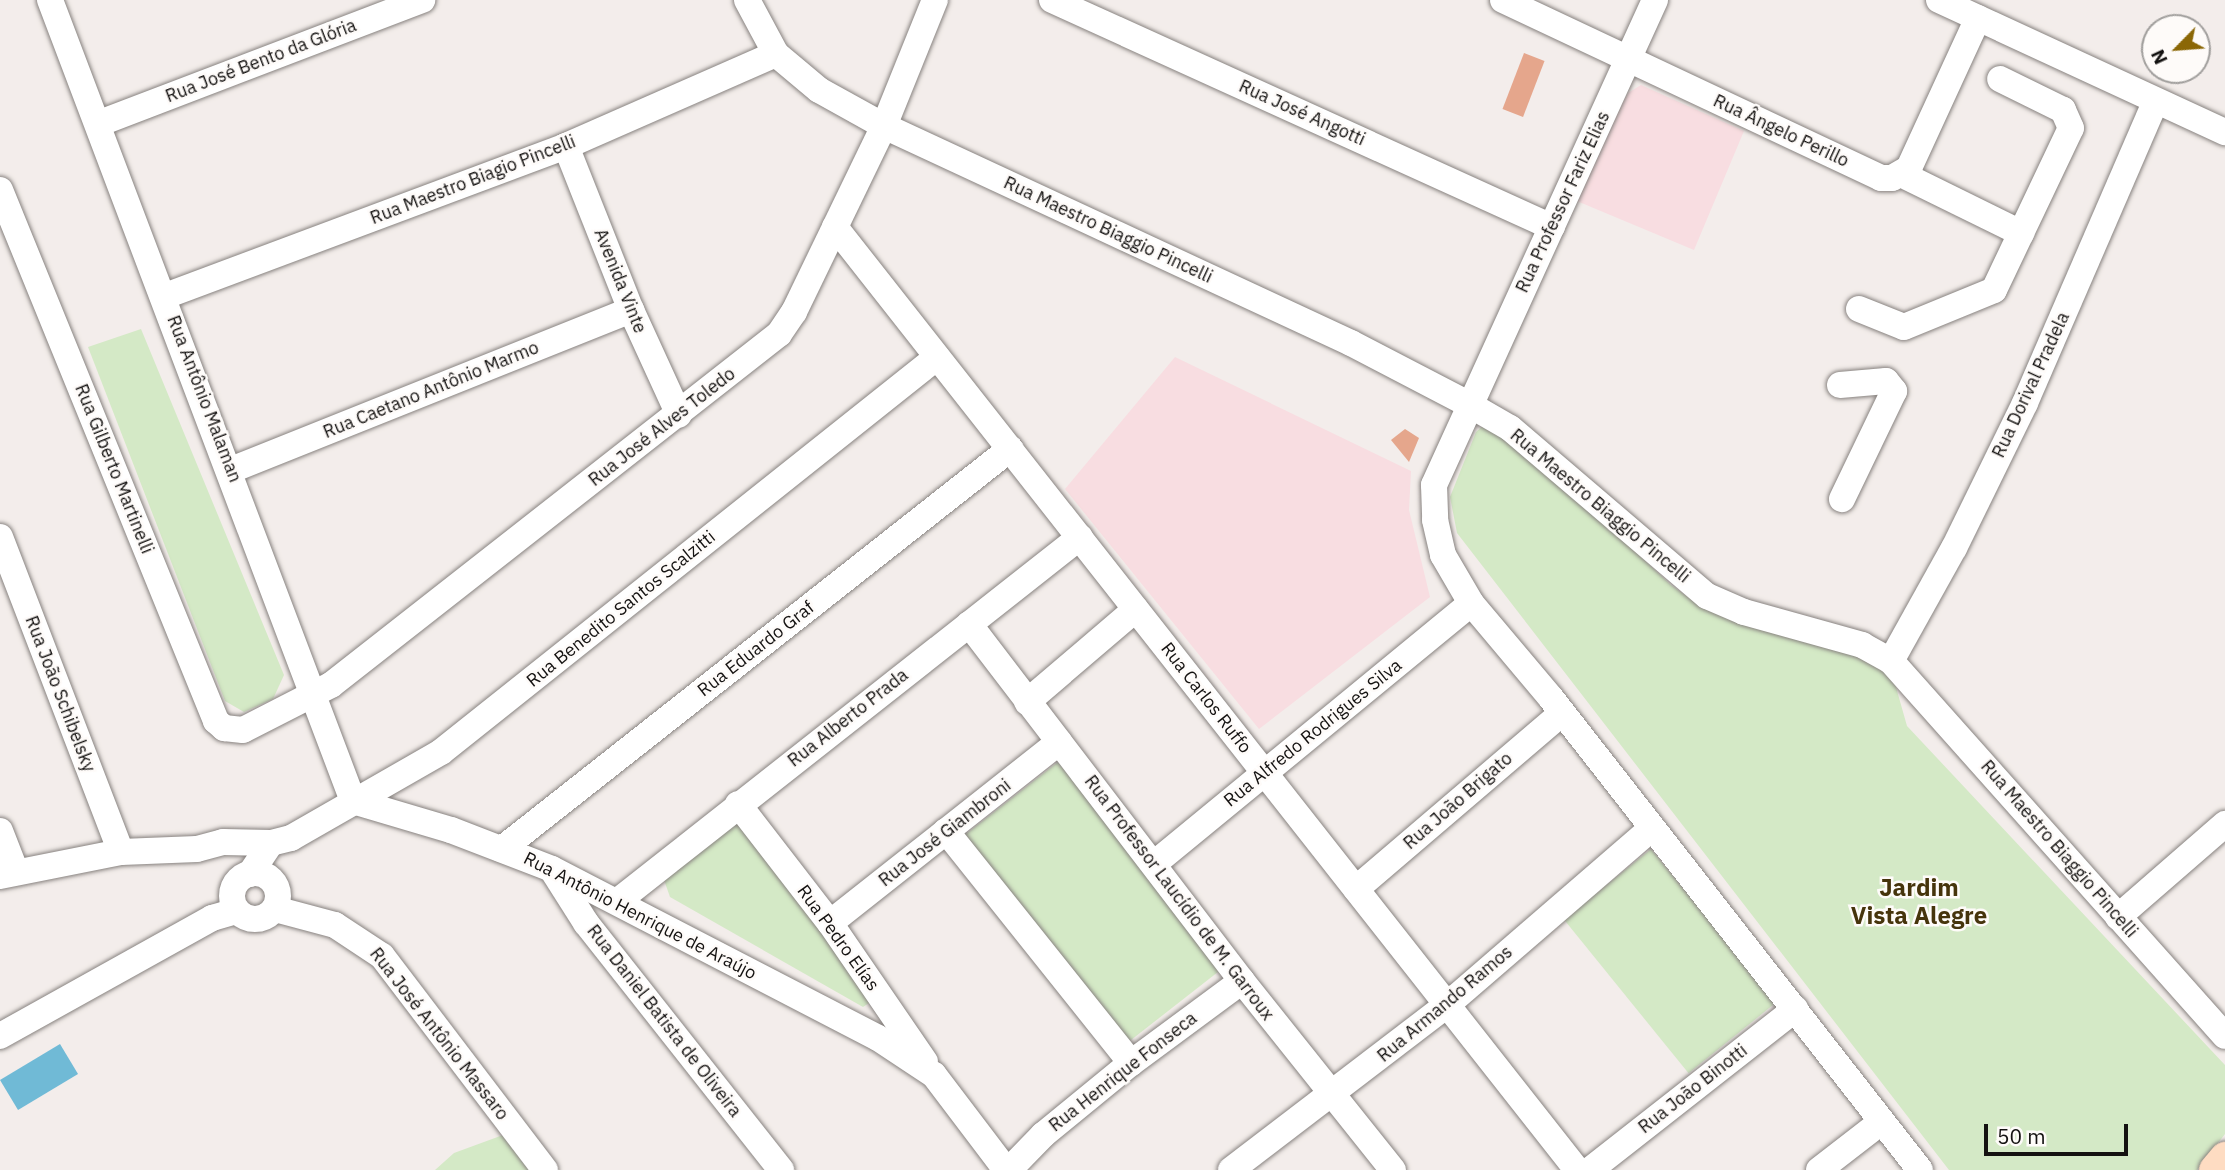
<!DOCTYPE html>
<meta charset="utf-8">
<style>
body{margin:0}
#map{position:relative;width:2225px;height:1170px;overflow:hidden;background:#f3edeb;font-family:"IBM Plex Sans",sans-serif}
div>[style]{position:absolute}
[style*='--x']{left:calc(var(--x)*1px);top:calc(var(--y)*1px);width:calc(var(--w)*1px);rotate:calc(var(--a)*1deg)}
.education>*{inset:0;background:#f8dde1}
.green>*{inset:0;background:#d4e9c6;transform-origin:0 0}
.water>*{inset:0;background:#70bad6;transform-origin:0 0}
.building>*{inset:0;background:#e5a68c;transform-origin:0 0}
.roads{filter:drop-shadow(0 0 2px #87827f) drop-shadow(0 0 2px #87827f)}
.minor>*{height:26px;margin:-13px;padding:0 13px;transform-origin:13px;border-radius:13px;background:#fff}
.minor>.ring{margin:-13px;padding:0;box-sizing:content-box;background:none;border:26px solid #fff;border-radius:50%}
.major>*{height:33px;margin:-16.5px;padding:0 16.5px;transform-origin:16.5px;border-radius:16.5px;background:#fedcc2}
span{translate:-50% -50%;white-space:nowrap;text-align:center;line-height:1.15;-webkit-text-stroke:5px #fefbf9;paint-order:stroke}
.street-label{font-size:18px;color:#141211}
.district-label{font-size:24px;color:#46340c;font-weight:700}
.north{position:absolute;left:2141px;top:14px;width:70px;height:70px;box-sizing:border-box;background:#fefbf9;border:2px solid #a09e9c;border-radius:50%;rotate:245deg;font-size:19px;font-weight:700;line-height:28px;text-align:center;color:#141211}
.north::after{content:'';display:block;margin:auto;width:24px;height:32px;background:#8b6706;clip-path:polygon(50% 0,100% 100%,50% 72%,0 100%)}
.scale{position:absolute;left:1984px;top:1124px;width:144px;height:32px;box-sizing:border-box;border:4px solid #141211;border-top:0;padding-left:9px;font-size:21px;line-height:24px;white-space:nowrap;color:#141211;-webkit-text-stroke:5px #fefbf9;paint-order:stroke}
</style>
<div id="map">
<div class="education">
<i style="clip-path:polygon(1641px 85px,1744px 131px,1694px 250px,1572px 199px,1628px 93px)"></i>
<i style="clip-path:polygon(1175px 357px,1411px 471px,1409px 510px,1430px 597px,1259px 729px,1065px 489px)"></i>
</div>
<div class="green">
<i style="clip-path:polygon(141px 329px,284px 675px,273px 699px,244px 712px,225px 701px,88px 347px)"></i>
<i style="clip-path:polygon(1485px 424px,1498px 424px,1671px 585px,1703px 608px,1890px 666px,1907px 726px,2225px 1065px,2225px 1134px,2197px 1170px,1949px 1170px,1457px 533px,1450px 497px,1476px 432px)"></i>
<i style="left:1058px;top:762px;width:264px;height:129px;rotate:52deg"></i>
<i style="clip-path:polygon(736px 821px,875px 999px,863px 1007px,670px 897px,663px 877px)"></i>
<i style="left:1651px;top:849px;width:198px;height:112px;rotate:51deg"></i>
<i style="clip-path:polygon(503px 1135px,529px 1170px,435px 1170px,454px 1153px)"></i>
</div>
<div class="water">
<i style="left:60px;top:1044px;width:35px;height:70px;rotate:59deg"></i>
</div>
<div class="building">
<i style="left:1524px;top:53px;width:22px;height:60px;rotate:21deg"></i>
<i style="clip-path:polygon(1405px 429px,1419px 438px,1409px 462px,1391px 440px)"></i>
</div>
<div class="roads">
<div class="minor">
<i style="--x:50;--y:0;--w:856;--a:69.28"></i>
<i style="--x:747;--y:0;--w:61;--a:61.8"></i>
<i style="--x:776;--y:54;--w:56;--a:39.9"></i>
<i style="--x:819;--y:90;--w:74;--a:29"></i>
<i style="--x:884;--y:126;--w:515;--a:24.92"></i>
<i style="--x:1351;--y:343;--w:134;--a:27.5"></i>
<i style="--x:1470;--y:405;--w:46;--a:29.9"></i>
<i style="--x:1510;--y:428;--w:259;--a:40.5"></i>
<i style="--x:1707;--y:596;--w:40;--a:23.4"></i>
<i style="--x:1744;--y:612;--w:123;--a:15.6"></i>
<i style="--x:1862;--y:645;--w:33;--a:29"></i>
<i style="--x:1891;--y:661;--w:502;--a:48.31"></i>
<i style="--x:1052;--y:0;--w:549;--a:24.42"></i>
<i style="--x:1503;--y:0;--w:418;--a:25.2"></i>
<i style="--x:1881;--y:178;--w:11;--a:0"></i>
<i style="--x:1892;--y:178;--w:20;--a:-30"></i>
<i style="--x:1909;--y:168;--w:165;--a:-65.3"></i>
<i style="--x:1655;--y:0;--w:533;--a:114.5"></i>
<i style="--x:1434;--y:485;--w:35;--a:88"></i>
<i style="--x:1435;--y:520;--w:36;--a:77"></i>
<i style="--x:1443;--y:555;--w:56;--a:59.7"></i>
<i style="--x:1471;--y:603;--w:124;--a:49.9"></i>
<i style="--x:1551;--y:698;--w:599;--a:51.98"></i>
<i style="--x:1939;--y:0;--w:315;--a:24.8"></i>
<i style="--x:100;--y:123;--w:345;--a:-20.9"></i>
<i style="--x:566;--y:146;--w:176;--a:68.4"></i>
<i style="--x:631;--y:310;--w:115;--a:65.4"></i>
<i style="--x:1901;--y:174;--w:134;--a:26.2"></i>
<i style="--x:0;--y:190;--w:573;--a:67.86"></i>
<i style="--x:216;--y:721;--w:11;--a:41"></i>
<i style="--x:224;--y:728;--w:19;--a:6"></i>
<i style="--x:243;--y:730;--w:99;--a:-27.1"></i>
<i style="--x:331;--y:685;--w:569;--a:-38.08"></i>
<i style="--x:779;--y:334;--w:27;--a:-56"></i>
<i style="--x:794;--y:312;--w:207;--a:-64.2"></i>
<i style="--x:884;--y:126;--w:136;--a:-68"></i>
<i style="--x:835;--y:227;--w:1200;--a:51.8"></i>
<i style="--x:165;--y:296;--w:428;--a:-20.5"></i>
<i style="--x:566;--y:146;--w:229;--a:-23.7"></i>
<i style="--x:1859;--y:309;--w:48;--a:21.8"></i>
<i style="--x:1904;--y:327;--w:97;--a:-22.3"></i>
<i style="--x:1994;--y:290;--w:179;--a:-64.6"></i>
<i style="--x:2071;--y:128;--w:20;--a:-114"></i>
<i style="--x:2063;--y:110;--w:70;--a:-153.8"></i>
<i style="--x:1840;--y:385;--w:46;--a:-5"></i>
<i style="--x:1886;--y:381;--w:13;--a:51"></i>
<i style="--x:1894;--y:391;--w:120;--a:115.7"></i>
<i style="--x:231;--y:470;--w:431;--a:-21.8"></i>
<i style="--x:0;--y:537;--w:337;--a:69"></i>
<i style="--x:969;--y:624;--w:449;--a:52.6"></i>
<i style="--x:1242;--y:981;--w:242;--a:51.4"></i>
<i style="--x:1891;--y:661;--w:129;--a:-60.9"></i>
<i style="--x:1954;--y:548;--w:161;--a:-63.9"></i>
<i style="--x:2025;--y:403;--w:329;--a:-66.6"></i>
<i style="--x:1027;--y:702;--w:143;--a:-40.5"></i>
<i style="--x:353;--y:801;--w:102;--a:16.5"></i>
<i style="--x:451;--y:830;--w:108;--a:21.1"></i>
<i style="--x:552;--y:869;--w:367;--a:27.4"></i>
<i style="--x:878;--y:1038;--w:67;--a:33.5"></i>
<i style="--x:934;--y:1075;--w:119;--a:52.8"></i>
<i style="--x:738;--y:804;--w:150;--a:52.3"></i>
<i style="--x:830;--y:923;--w:168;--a:55.6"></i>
<i style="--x:0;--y:831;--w:44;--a:68.7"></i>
<i style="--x:946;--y:831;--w:297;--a:51.4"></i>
<i style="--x:502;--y:849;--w:647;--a:-38.22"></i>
<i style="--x:1155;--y:863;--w:409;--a:-39.4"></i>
<i style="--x:553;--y:871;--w:62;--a:57.6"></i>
<i style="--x:586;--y:923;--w:315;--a:51.7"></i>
<i class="ring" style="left:232px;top:873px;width:20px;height:20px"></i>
<i style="--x:250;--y:874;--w:37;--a:-56"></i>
<i style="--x:271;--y:843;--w:21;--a:-14"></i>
<i style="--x:291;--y:838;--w:173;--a:-29.8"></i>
<i style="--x:441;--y:752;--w:634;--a:-38.53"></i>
<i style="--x:0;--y:876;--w:123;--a:-11.2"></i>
<i style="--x:121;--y:852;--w:76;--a:-2.3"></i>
<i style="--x:197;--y:849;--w:27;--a:-15"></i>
<i style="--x:223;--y:842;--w:48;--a:1.2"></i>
<i style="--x:1356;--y:889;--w:270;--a:-40.5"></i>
<i style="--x:618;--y:901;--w:588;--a:-38.23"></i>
<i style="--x:275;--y:909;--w:62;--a:14.9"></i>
<i style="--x:335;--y:925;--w:56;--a:33.4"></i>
<i style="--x:382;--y:956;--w:269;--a:52.7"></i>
<i style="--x:2118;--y:917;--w:142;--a:-41"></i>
<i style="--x:830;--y:923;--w:292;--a:-38.3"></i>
<i style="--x:0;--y:1036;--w:243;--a:-29.1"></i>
<i style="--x:212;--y:918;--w:26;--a:-16"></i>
<i style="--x:1009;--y:1170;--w:49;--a:-45.8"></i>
<i style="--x:1043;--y:1135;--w:114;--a:-39.3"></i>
<i style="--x:1131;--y:1063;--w:138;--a:-36.5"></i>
<i style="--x:1231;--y:1170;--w:272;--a:-37.4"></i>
<i style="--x:1447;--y:1005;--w:271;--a:-40.8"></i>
<i style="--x:1590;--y:1170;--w:261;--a:-38.1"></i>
<i style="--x:1819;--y:1170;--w:78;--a:-37.7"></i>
</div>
<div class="major">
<i style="--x:2215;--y:1170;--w:16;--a:-50"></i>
</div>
</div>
<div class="street-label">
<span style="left:261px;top:61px;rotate:-21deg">Rua José Bento da Glória</span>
<span style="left:1302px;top:113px;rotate:24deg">Rua José Angotti</span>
<span style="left:1781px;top:131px;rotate:25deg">Rua Ângelo Perillo</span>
<span style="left:473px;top:180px;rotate:-21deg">Rua Maestro Biagio Pincelli</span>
<span style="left:1563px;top:202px;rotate:-65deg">Rua Professor Fariz Elias</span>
<span style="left:1108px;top:230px;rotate:25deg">Rua Maestro Biaggio Pincelli</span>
<span style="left:620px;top:281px;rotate:68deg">Avenida Vinte</span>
<span style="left:2031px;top:385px;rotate:-65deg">Rua Dorival Pradela</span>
<span style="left:431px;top:390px;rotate:-22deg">Rua Caetano Antônio Marmo</span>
<span style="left:204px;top:399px;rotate:69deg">Rua Antônio Malaman</span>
<span style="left:662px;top:427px;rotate:-38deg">Rua José Alves Toledo</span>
<span style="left:114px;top:469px;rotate:68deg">Rua Gilberto Martinelli</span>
<span style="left:1600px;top:506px;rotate:40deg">Rua Maestro Biaggio Pincelli</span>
<span style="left:621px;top:609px;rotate:-39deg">Rua Benedito Santos Scalzitti</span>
<span style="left:756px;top:649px;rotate:-38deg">Rua Eduardo Graf</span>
<span style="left:60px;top:694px;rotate:69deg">Rua João Schibelsky</span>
<span style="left:1206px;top:698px;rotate:52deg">Rua Carlos Ruffo</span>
<span style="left:848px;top:718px;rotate:-38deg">Rua Alberto Prada</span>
<span style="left:1313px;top:733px;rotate:-39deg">Rua Alfredo Rodrigues Silva</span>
<span style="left:1458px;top:801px;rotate:-41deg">Rua João Brigato</span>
<span style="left:945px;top:833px;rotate:-38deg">Rua José Giambroni</span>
<span style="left:2059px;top:849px;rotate:49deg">Rua Maestro Biaggio Pincelli</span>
<span style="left:1179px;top:898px;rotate:53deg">Rua Professor Laucídio de M. Garroux</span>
<span style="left:640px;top:916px;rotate:27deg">Rua Antônio Henrique de Araújo</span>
<span style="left:838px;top:938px;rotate:54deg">Rua Pedro Elías</span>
<span style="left:1445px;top:1004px;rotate:-40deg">Rua Armando Ramos</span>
<span style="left:664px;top:1021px;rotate:52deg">Rua Daniel Batista de Oliveira</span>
<span style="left:439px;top:1034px;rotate:52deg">Rua José Antônio Massaro</span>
<span style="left:1123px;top:1072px;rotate:-38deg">Rua Henrique Fonseca</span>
<span style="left:1693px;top:1089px;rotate:-38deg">Rua João Binotti</span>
</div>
<div class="district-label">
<span style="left:1919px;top:902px">Jardim<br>Vista Alegre</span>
</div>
<div class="north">N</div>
<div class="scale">50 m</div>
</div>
